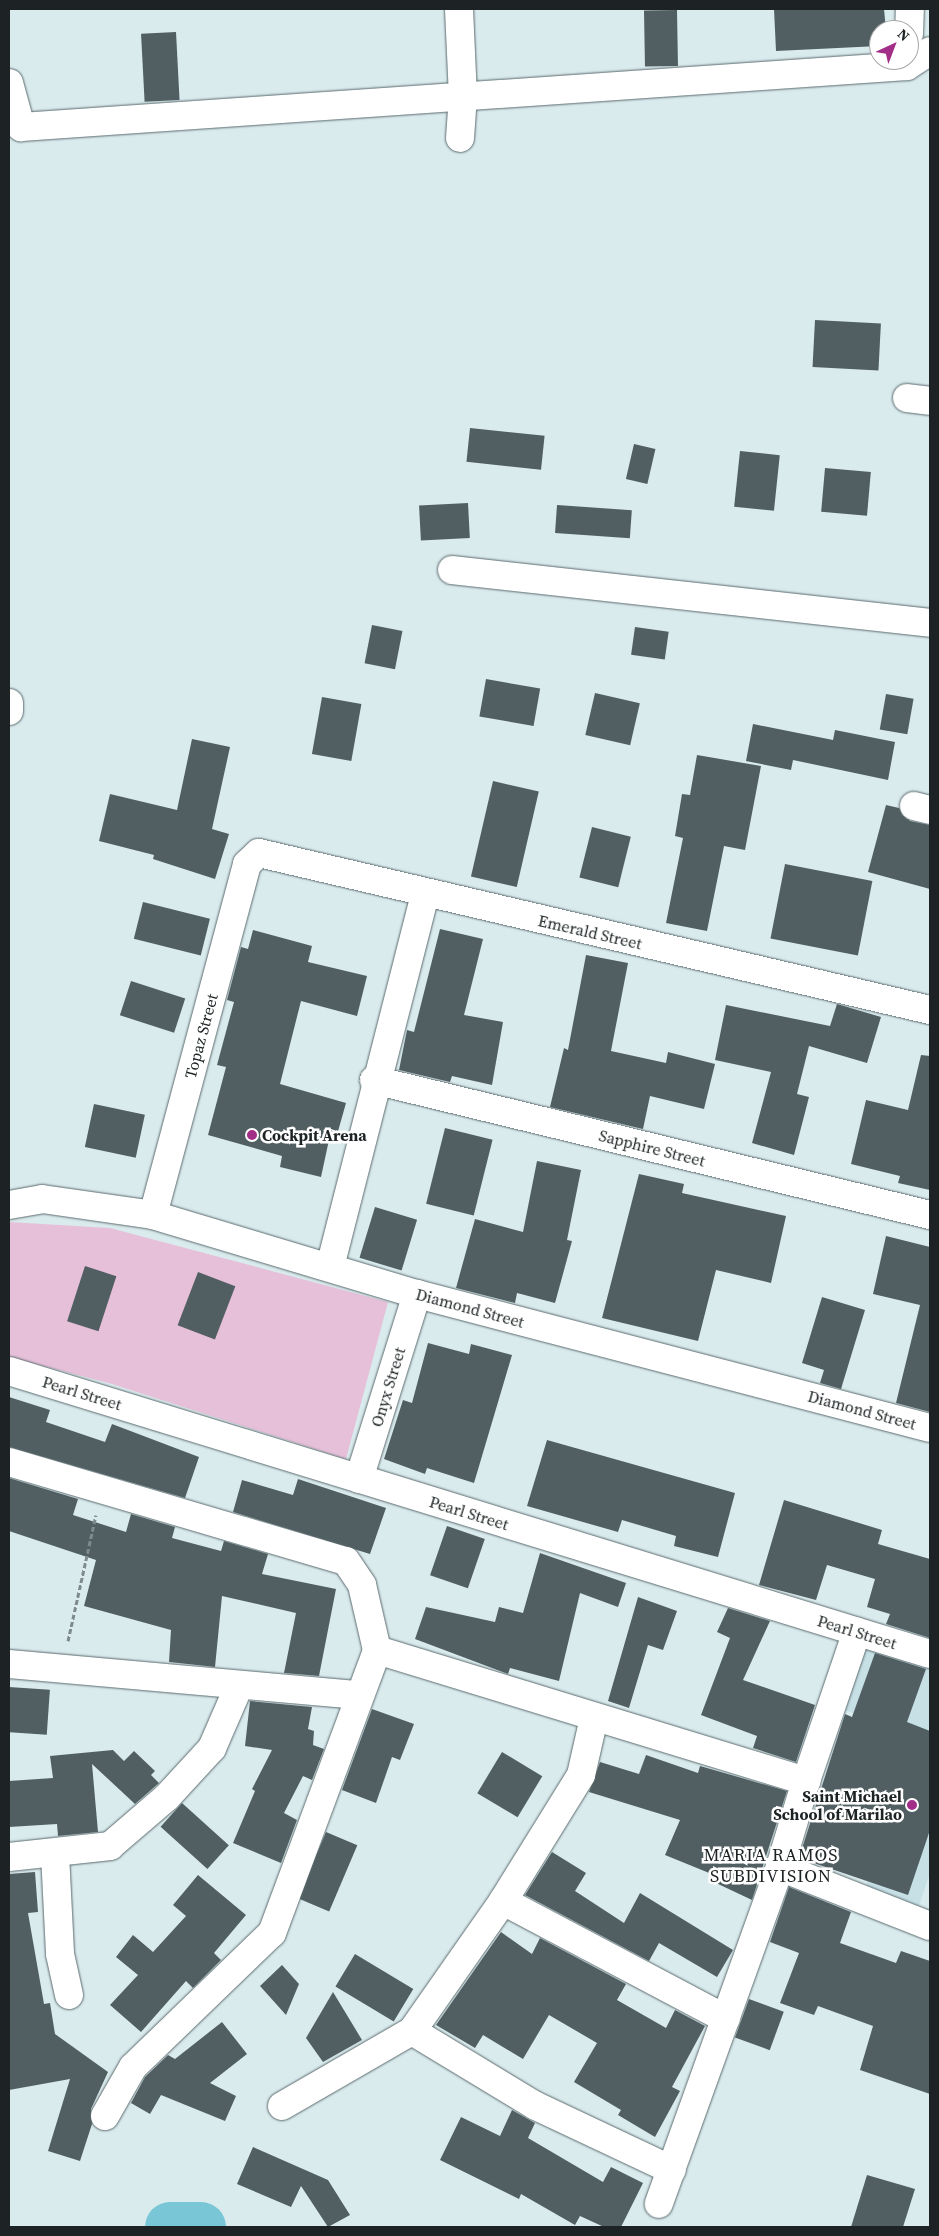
<!DOCTYPE html>
<style>
body{margin:0}
#map{position:relative;width:939px;height:2236px;overflow:hidden;background:#daebee;font-family:"Source Serif 4",serif}
div>[style]{position:absolute}
[style*='--x']{left:calc(var(--x)*1px);top:calc(var(--y)*1px);width:calc(var(--w)*1px);rotate:calc(var(--a)*1deg)}
.built>*{inset:0;background:#c6e0e6}
.green>*{inset:0;background:#e6c0d9}
.river>*{height:50px;margin:-25px;padding:0 25px;transform-origin:25px;border-radius:25px;background:#79c6d7}
.building>*{inset:0;background:#515f62;transform-origin:0 0}
.path>*{height:3px;margin-top:-1.5px;transform-origin:0;background:repeating-linear-gradient(90deg,#7e8a8c 0 5px,transparent 0 7.5px)}
.roads{filter:drop-shadow(0 0 1px #5b6a6d) drop-shadow(0 0 1px #5b6a6d)}
.minor>*{height:28px;margin:-14px;padding:0 14px;transform-origin:14px;border-radius:14px;background:#fff}
.dots>*{width:14px;height:14px;translate:-50% -50%;box-sizing:border-box;border:2px solid #fff;border-radius:50%}
span{translate:-50% -50%;white-space:nowrap;text-align:center;line-height:1.15;-webkit-text-stroke:5px #fff;paint-order:stroke}
.street-label{font-size:16px;color:#1d2324}
.poi-label{font-size:16px;color:#1d2324;font-weight:700}
.left{translate:0 -50%;text-align:left}
.right{translate:-100% -50%;text-align:right}
.neighbourhood-label{font-size:18px;color:#1d2324;letter-spacing:1px}
.frame{position:absolute;inset:0;border:10px solid #1d2324;pointer-events:none}
.north{position:absolute;left:869px;top:20px;width:50px;height:50px;box-sizing:border-box;background:#fff;border:1px solid #a5a7a7;border-radius:50%;rotate:43deg;font-size:14px;font-weight:700;line-height:20px;text-align:center;color:#1d2324}
.north::after{content:'';display:block;margin:auto;width:18px;height:22px;background:#a32e87;clip-path:polygon(50% 0,100% 100%,50% 72%,0 100%)}
</style>
<div id="map">
<div class="built">
<i style="clip-path:polygon(868px 1638px,930px 1660px,930px 1873px,918px 1909px,865px 1889px,917px 1736px,839px 1708px)"></i>
</div>
<div class="green">
<i style="clip-path:polygon(9px 1222px,110px 1228px,388px 1302px,346px 1459px,112px 1384px,9px 1357px)"></i>
</div>
<div class="river">
<i style="--x:170;--y:2227;--w:31;--a:0"></i>
</div>
<div class="building">
<i style="clip-path:polygon(774px 9px,884px 9px,886px 30px,879px 30px,879px 46px,776px 51px)"></i>
<i style="left:677px;top:10px;width:56px;height:33px;rotate:89deg"></i>
<i style="left:176px;top:32px;width:68px;height:35px;rotate:87deg"></i>
<i style="left:815px;top:320px;width:66px;height:47px;rotate:3deg"></i>
<i style="left:470px;top:428px;width:75px;height:34px;rotate:6deg"></i>
<i style="left:634px;top:444px;width:22px;height:36px;rotate:13deg"></i>
<i style="left:740px;top:451px;width:40px;height:56px;rotate:6deg"></i>
<i style="left:825px;top:468px;width:46px;height:44px;rotate:5deg"></i>
<i style="left:468px;top:503px;width:35px;height:49px;rotate:87deg"></i>
<i style="left:557px;top:505px;width:75px;height:28px;rotate:4deg"></i>
<i style="left:372px;top:625px;width:31px;height:39px;rotate:11deg"></i>
<i style="left:635px;top:627px;width:34px;height:28px;rotate:8deg"></i>
<i style="left:486px;top:679px;width:55px;height:38px;rotate:10deg"></i>
<i style="left:595px;top:693px;width:46px;height:43px;rotate:13deg"></i>
<i style="left:886px;top:694px;width:28px;height:36px;rotate:10deg"></i>
<i style="left:322px;top:697px;width:40px;height:58px;rotate:10deg"></i>
<i style="clip-path:polygon(753px 724px,833px 740px,835px 730px,895px 742px,888px 780px,793px 760px,791px 770px,746px 761px)"></i>
<i style="clip-path:polygon(192px 739px,230px 747px,212px 829px,229px 834px,215px 879px,153px 859px,154px 855px,99px 841px,110px 794px,177px 810px)"></i>
<i style="clip-path:polygon(697px 755px,761px 766px,745px 850px,724px 846px,707px 931px,666px 923px,683px 838px,675px 836px,682px 794px,690px 795px)"></i>
<i style="left:493px;top:781px;width:47px;height:98px;rotate:13deg"></i>
<i style="clip-path:polygon(886px 805px,899px 808px,910px 821px,930px 825px,930px 889px,868px 872px)"></i>
<i style="left:592px;top:827px;width:40px;height:52px;rotate:14deg"></i>
<i style="left:785px;top:864px;width:89px;height:76px;rotate:11deg"></i>
<i style="left:143px;top:902px;width:69px;height:38px;rotate:14deg"></i>
<i style="clip-path:polygon(440px 929px,483px 939px,464px 1015px,503px 1022px,492px 1085px,452px 1076px,450px 1082px,399px 1070px,407px 1030px,414px 1032px)"></i>
<i style="clip-path:polygon(253px 930px,312px 946px,308px 962px,367px 976px,357px 1016px,301px 1001px,280px 1084px,346px 1103px,335px 1142px,329px 1140px,321px 1177px,280px 1167px,282px 1156px,208px 1135px,226px 1067px,217px 1065px,234px 1002px,227px 1000px,241px 947px,248px 949px)"></i>
<i style="clip-path:polygon(586px 955px,628px 963px,611px 1051px,666px 1063px,668px 1052px,715px 1064px,704px 1109px,650px 1096px,643px 1129px,550px 1107px,564px 1048px,568px 1050px)"></i>
<i style="left:131px;top:981px;width:57px;height:36px;rotate:18deg"></i>
<i style="clip-path:polygon(837px 1004px,881px 1017px,867px 1063px,809px 1046px,797px 1094px,809px 1097px,794px 1155px,752px 1143px,771px 1072px,715px 1060px,726px 1005px,830px 1026px)"></i>
<i style="clip-path:polygon(921px 1055px,930px 1056px,930px 1190px,898px 1183px,900px 1176px,851px 1164px,866px 1100px,908px 1110px)"></i>
<i style="left:94px;top:1104px;width:52px;height:44px;rotate:12deg"></i>
<i style="left:445px;top:1128px;width:49px;height:78px;rotate:14deg"></i>
<i style="clip-path:polygon(537px 1161px,581px 1170px,567px 1240px,572px 1241px,555px 1303px,517px 1293px,515px 1303px,456px 1288px,475px 1219px,523px 1232px)"></i>
<i style="clip-path:polygon(639px 1174px,684px 1184px,682px 1193px,786px 1216px,771px 1283px,716px 1270px,698px 1341px,602px 1318px)"></i>
<i style="left:375px;top:1207px;width:44px;height:53px;rotate:17deg"></i>
<i style="clip-path:polygon(886px 1236px,930px 1247px,930px 1412px,896px 1403px,920px 1305px,873px 1294px)"></i>
<i style="left:85px;top:1266px;width:33px;height:58px;rotate:18deg"></i>
<i style="left:198px;top:1272px;width:40px;height:57px;rotate:21deg"></i>
<i style="clip-path:polygon(822px 1297px,865px 1310px,841px 1389px,820px 1383px,824px 1370px,802px 1363px)"></i>
<i style="clip-path:polygon(428px 1343px,469px 1354px,471px 1344px,512px 1355px,474px 1483px,427px 1468px,425px 1474px,384px 1459px,403px 1400px,412px 1403px)"></i>
<i style="clip-path:polygon(9px 1397px,50px 1410px,46px 1422px,105px 1442px,112px 1424px,199px 1457px,185px 1498px,9px 1447px)"></i>
<i style="clip-path:polygon(547px 1440px,735px 1493px,718px 1557px,674px 1546px,676px 1536px,622px 1520px,618px 1532px,527px 1506px)"></i>
<i style="clip-path:polygon(9px 1478px,78px 1499px,73px 1515px,126px 1532px,131px 1514px,175px 1527px,172px 1538px,221px 1551px,224px 1541px,268px 1554px,262px 1574px,336px 1589px,319px 1676px,284px 1673px,296px 1613px,222px 1596px,215px 1667px,169px 1662px,171px 1630px,84px 1606px,96px 1560px,9px 1531px)"></i>
<i style="clip-path:polygon(298px 1479px,386px 1508px,370px 1554px,233px 1512px,242px 1480px,293px 1495px)"></i>
<i style="clip-path:polygon(784px 1500px,882px 1530px,878px 1544px,930px 1559px,930px 1638px,886px 1624px,890px 1614px,867px 1607px,875px 1579px,827px 1565px,816px 1600px,759px 1585px)"></i>
<i style="left:447px;top:1526px;width:40px;height:52px;rotate:19deg"></i>
<i style="clip-path:polygon(540px 1553px,626px 1583px,618px 1607px,580px 1593px,559px 1681px,510px 1668px,508px 1674px,415px 1639px,426px 1607px,495px 1622px,499px 1607px,523px 1613px)"></i>
<i style="clip-path:polygon(638px 1597px,677px 1611px,663px 1650px,648px 1645px,629px 1708px,608px 1701px)"></i>
<i style="clip-path:polygon(728px 1608px,770px 1621px,743px 1680px,815px 1705px,796px 1762px,753px 1748px,757px 1736px,701px 1715px,730px 1638px,717px 1632px)"></i>
<i style="clip-path:polygon(875px 1653px,926px 1669px,907px 1722px,930px 1731px,930px 1830px,908px 1895px,799px 1858px,845px 1714px,852px 1717px)"></i>
<i style="left:9px;top:1687px;width:41px;height:45px;rotate:4deg"></i>
<i style="clip-path:polygon(250px 1701px,312px 1707px,308px 1729px,314px 1731px,313px 1745px,324px 1749px,312px 1780px,303px 1776px,284px 1813px,297px 1820px,281px 1863px,233px 1843px,255px 1791px,252px 1789px,272px 1750px,245px 1746px)"></i>
<i style="clip-path:polygon(372px 1709px,414px 1724px,400px 1760px,392px 1757px,376px 1803px,342px 1790px)"></i>
<i style="clip-path:polygon(113px 1750px,124px 1761px,134px 1751px,155px 1771px,151px 1775px,159px 1783px,135px 1804px,92px 1764px,98px 1832px,58px 1836px,57px 1824px,9px 1827px,9px 1781px,53px 1778px,50px 1756px)"></i>
<i style="left:502px;top:1752px;width:47px;height:48px;rotate:31deg"></i>
<i style="clip-path:polygon(646px 1755px,698px 1773px,700px 1766px,787px 1791px,752px 1900px,716px 1883px,719px 1877px,665px 1855px,680px 1820px,589px 1792px,600px 1762px,639px 1774px)"></i>
<i style="left:182px;top:1803px;width:63px;height:32px;rotate:42deg"></i>
<i style="left:326px;top:1832px;width:34px;height:72px;rotate:23deg"></i>
<i style="clip-path:polygon(552px 1852px,586px 1873px,575px 1891px,624px 1923px,640px 1893px,733px 1950px,717px 1977px,659px 1943px,649px 1961px,525px 1895px)"></i>
<i style="clip-path:polygon(35px 1872px,38px 1912px,28px 1913px,44px 2004px,50px 2003px,55px 2034px,108px 2072px,91px 2109px,92px 2124px,80px 2161px,48px 2151px,70px 2079px,9px 2090px,9px 1874px)"></i>
<i style="clip-path:polygon(198px 1875px,246px 1915px,214px 1953px,221px 1960px,193px 1988px,186px 1981px,141px 2032px,110px 2005px,138px 1975px,116px 1957px,133px 1935px,153px 1952px,186px 1916px,173px 1905px)"></i>
<i style="clip-path:polygon(789px 1887px,851px 1912px,840px 1943px,896px 1963px,901px 1951px,930px 1961px,930px 2094px,860px 2070px,873px 2026px,818px 2006px,814px 2015px,780px 2003px,799px 1953px,770px 1942px)"></i>
<i style="clip-path:polygon(501px 1932px,532px 1954px,540px 1938px,626px 1984px,617px 2000px,666px 2028px,675px 2010px,705px 2026px,672px 2087px,680px 2091px,655px 2137px,618px 2115px,621px 2110px,574px 2082px,597px 2043px,549px 2015px,523px 2059px,483px 2035px,475px 2048px,436px 2025px)"></i>
<i style="left:355px;top:1954px;width:68px;height:38px;rotate:31deg"></i>
<i style="clip-path:polygon(282px 1965px,299px 1984px,286px 2015px,260px 1986px)"></i>
<i style="clip-path:polygon(333px 1992px,362px 2040px,323px 2062px,306px 2038px)"></i>
<i style="left:749px;top:1999px;width:37px;height:41px;rotate:20deg"></i>
<i style="clip-path:polygon(222px 2022px,247px 2054px,210px 2083px,236px 2096px,225px 2121px,161px 2095px,150px 2114px,131px 2103px,145px 2077px,168px 2055px,175px 2059px)"></i>
<i style="clip-path:polygon(512px 2110px,535px 2123px,528px 2138px,603px 2182px,611px 2167px,643px 2183px,621px 2227px,604px 2227px,580px 2216px,575px 2225px,521px 2194px,519px 2199px,440px 2160px,461px 2117px,500px 2136px)"></i>
<i style="clip-path:polygon(253px 2147px,328px 2180px,350px 2215px,328px 2227px,301px 2186px,291px 2207px,237px 2184px)"></i>
<i style="clip-path:polygon(867px 2175px,915px 2189px,903px 2227px,851px 2227px)"></i>
</div>
<div class="path">
<i style="--x:68;--y:1641;--w:129;--a:-77.5"></i>
</div>
<div class="roads">
<div class="minor">
<i style="--x:459;--y:9;--w:87;--a:87.4"></i>
<i style="--x:463;--y:96;--w:42;--a:94.1"></i>
<i style="--x:909;--y:34;--w:25;--a:-88"></i>
<i style="--x:9;--y:83;--w:46;--a:74.7"></i>
<i style="--x:21;--y:127;--w:888;--a:-3.94"></i>
<i style="--x:907;--y:66;--w:27;--a:-33"></i>
<i style="--x:907;--y:398;--w:23;--a:7"></i>
<i style="--x:452;--y:570;--w:481;--a:6.3"></i>
<i style="--x:9;--y:703;--w:8;--a:90"></i>
<i style="--x:914;--y:806;--w:16;--a:14"></i>
<i style="--x:374;--y:1080;--w:572;--a:13.65"></i>
<i style="--x:9;--y:1205;--w:34;--a:-10"></i>
<i style="--x:42;--y:1199;--w:112;--a:8.2"></i>
<i style="--x:153;--y:1215;--w:276;--a:16.7"></i>
<i style="--x:417;--y:1294;--w:530;--a:14.64"></i>
<i style="--x:153;--y:1215;--w:363;--a:-75"></i>
<i style="--x:247;--y:864;--w:16;--a:-43"></i>
<i style="--x:259;--y:853;--w:689;--a:13.17"></i>
<i style="--x:330;--y:1267;--w:385;--a:-75.7"></i>
<i style="--x:9;--y:1371;--w:963;--a:17.08"></i>
<i style="--x:9;--y:1462;--w:351;--a:16.4"></i>
<i style="--x:346;--y:1561;--w:29;--a:56"></i>
<i style="--x:362;--y:1585;--w:67;--a:77"></i>
<i style="--x:377;--y:1650;--w:449;--a:17"></i>
<i style="--x:806;--y:1781;--w:90;--a:106.8"></i>
<i style="--x:780;--y:1867;--w:358;--a:109.8"></i>
<i style="--x:359;--y:1479;--w:194;--a:-72.6"></i>
<i style="--x:9;--y:1664;--w:348;--a:5.1"></i>
<i style="--x:806;--y:1781;--w:158;--a:-71.2"></i>
<i style="--x:55;--y:1854;--w:100;--a:87.1"></i>
<i style="--x:60;--y:1954;--w:42;--a:77.6"></i>
<i style="--x:9;--y:1857;--w:102;--a:-6.2"></i>
<i style="--x:110;--y:1846;--w:75;--a:-40.7"></i>
<i style="--x:167;--y:1797;--w:67;--a:-47.4"></i>
<i style="--x:212;--y:1748;--w:68;--a:-66.5"></i>
<i style="--x:780;--y:1867;--w:161;--a:21.5"></i>
<i style="--x:503;--y:1901;--w:252;--a:27.9"></i>
<i style="--x:412;--y:2031;--w:145;--a:31.2"></i>
<i style="--x:536;--y:2106;--w:150;--a:25.2"></i>
<i style="--x:282;--y:2106;--w:150;--a:-30"></i>
<i style="--x:412;--y:2031;--w:159;--a:-55"></i>
<i style="--x:503;--y:1901;--w:148;--a:-58.2"></i>
<i style="--x:581;--y:1775;--w:58;--a:-77.2"></i>
<i style="--x:105;--y:2116;--w:56;--a:-60.3"></i>
<i style="--x:133;--y:2067;--w:193;--a:-44"></i>
<i style="--x:272;--y:1933;--w:302;--a:-69.6"></i>
</div>
</div>
<div class="dots">
<i style="left:252px;top:1135px;background:#a32e87"></i>
<i style="left:912px;top:1805px;background:#a32e87"></i>
</div>
<div class="street-label">
<span style="left:590px;top:932px;rotate:13deg">Emerald Street</span>
<span style="left:201px;top:1036px;rotate:-75deg">Topaz Street</span>
<span style="left:652px;top:1148px;rotate:14deg">Sapphire Street</span>
<span style="left:470px;top:1308px;rotate:15deg">Diamond Street</span>
<span style="left:388px;top:1387px;rotate:-73deg">Onyx Street</span>
<span style="left:82px;top:1393px;rotate:17deg">Pearl Street</span>
<span style="left:862px;top:1410px;rotate:15deg">Diamond Street</span>
<span style="left:469px;top:1513px;rotate:17deg">Pearl Street</span>
<span style="left:857px;top:1632px;rotate:17deg">Pearl Street</span>
</div>
<div class="poi-label">
<span class="left" style="left:262px;top:1135px">Cockpit Arena</span>
<span class="right" style="left:902px;top:1805px">Saint Michael<br>School of Marilao</span>
</div>
<div class="neighbourhood-label">
<span style="left:771px;top:1866px">MARIA RAMOS<br>SUBDIVISION</span>
</div>
<div class="frame"></div>
<div class="north">N</div>
</div>
